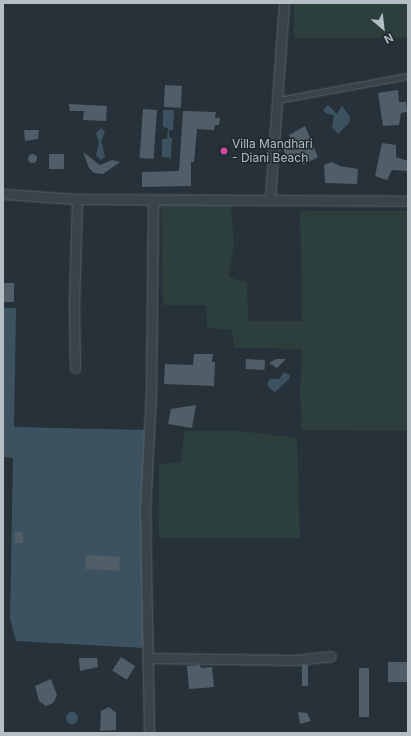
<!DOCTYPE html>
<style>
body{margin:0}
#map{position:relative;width:411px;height:736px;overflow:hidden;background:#263139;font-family:Inter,sans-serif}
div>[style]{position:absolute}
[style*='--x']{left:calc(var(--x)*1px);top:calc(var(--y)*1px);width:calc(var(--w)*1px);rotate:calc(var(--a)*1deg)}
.green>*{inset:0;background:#2c3f3c;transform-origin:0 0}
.water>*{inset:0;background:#3d5260}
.round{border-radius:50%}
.building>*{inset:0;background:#525e67;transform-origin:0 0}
.roads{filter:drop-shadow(0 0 1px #576168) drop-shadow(0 0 1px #576168)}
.lane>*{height:4.5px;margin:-2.25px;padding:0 2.25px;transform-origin:2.25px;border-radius:2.25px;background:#39434a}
.street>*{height:9px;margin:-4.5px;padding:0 4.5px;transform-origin:4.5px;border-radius:4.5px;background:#39434a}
.dots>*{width:11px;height:11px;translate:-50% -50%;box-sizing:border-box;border:2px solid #1e282f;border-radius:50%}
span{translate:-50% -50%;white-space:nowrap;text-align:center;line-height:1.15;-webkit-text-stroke:3px #1e282f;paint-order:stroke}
.poi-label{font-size:12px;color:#b5bec5}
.left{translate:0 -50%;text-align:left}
.frame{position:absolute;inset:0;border:4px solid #b5bec5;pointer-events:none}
.north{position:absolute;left:363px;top:8px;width:40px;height:40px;-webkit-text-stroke:3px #1e282f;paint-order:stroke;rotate:152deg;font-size:11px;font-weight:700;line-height:16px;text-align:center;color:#b5bec5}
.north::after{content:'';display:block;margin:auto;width:14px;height:18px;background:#b5bec5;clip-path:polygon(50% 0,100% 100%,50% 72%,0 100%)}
</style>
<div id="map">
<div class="green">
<i style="left:294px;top:3px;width:114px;height:35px"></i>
<i style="clip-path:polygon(161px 202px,231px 206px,234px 243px,229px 277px,247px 283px,248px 321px,302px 321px,300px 211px,408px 211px,408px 431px,302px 430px,300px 394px,302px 349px,234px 348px,232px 330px,207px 328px,206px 305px,163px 305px)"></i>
<i style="clip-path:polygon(184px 431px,240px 431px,297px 438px,300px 538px,159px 538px,159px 464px,181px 462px)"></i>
</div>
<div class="water">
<i style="clip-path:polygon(328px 105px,337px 114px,342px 106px,350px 117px,349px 123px,338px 134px,332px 127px,334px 115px,327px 114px,323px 110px)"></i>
<i style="clip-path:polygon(163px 110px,174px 110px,173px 130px,169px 130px,169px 137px,172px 138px,171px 158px,162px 157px,162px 139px,167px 139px,168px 128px,163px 127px)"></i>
<i style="clip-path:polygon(101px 128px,105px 132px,101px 141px,105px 157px,101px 160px,96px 156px,99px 143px,96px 133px)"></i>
<i style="clip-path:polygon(3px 308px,16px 308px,14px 427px,146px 430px,144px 648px,16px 641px,10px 619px,13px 458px,3px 457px)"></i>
<i style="clip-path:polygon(284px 372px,290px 375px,289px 379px,275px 392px,270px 389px,267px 384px,270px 379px,279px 379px)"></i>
<i class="round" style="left:66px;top:712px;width:12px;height:12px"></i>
</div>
<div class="building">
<i style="left:165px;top:85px;width:17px;height:22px;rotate:3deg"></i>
<i style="clip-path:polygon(398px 90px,399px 102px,406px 102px,407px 112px,401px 113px,399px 125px,383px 126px,378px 93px)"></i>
<i style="clip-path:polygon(69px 104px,107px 106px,106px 121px,83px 120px,84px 111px,70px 111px)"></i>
<i style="left:143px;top:109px;width:14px;height:49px;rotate:4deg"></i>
<i style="clip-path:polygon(183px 111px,216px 112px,215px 118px,220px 118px,219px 125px,215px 125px,214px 130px,197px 129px,194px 162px,191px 162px,191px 186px,142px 187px,142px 172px,179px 171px)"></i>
<i style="clip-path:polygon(305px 126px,318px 157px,303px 165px,298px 155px,288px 159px,283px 149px,292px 144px,289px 135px)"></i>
<i style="clip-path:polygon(24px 130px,39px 130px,38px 139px,25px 141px)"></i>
<i style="clip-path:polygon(382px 143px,396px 145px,396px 157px,408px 161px,407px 171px,392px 170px,387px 180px,375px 176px)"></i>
<i style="clip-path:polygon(83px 152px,100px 165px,112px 160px,120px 162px,103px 174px,94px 173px,89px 168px)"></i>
<i class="round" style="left:27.5px;top:153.5px;width:9px;height:9px"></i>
<i style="left:49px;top:154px;width:15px;height:15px"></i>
<i style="clip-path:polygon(332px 162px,340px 166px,358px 169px,357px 184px,325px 183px,324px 165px)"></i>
<i style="left:3px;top:283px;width:11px;height:19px"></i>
<i style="clip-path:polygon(194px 354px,213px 354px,212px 362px,215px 362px,214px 386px,164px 384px,165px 364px,193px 365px)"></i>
<i style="left:246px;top:359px;width:19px;height:10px;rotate:3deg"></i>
<i style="clip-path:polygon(276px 359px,286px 359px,277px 368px,269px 363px)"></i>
<i style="clip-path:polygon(196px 405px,192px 428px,168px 424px,171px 409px)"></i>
<i style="left:15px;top:532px;width:8px;height:11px"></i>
<i style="left:86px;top:555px;width:34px;height:14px;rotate:3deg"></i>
<i style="left:121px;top:657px;width:17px;height:16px;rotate:33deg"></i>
<i style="clip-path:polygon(79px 658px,97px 658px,98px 667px,80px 671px)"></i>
<i style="left:408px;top:662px;width:20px;height:20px;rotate:90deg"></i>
<i style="clip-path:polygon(200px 665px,201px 668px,212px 667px,214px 687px,189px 689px,187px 666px)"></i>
<i style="left:302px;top:665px;width:6px;height:21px"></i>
<i style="left:359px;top:668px;width:10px;height:49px"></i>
<i style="clip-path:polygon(51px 679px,57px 695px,53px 703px,46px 706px,39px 701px,35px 686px)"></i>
<i style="clip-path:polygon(109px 707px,116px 713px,116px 730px,100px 731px,101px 711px)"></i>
<i style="clip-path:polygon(298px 712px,307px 713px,311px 721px,300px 724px)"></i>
</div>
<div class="roads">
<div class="lane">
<i style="--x:278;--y:100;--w:132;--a:-10.5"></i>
</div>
<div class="street">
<i style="--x:3;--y:194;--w:74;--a:3.9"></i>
<i style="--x:77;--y:199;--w:331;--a:0.3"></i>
<i style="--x:270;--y:199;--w:196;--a:-85.9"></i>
<i style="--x:75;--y:368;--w:62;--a:-90.9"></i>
<i style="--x:74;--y:306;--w:107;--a:-88.4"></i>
<i style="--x:149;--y:658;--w:146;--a:0.8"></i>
<i style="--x:295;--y:660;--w:36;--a:-6"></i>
<i style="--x:149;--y:733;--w:222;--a:-91"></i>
<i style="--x:145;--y:511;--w:118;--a:-87.1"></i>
<i style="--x:151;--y:393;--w:193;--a:-89.4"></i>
</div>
</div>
<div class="dots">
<i style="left:224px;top:151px;background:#d1479c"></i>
</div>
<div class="poi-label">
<span class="left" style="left:232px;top:151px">Villa Mandhari<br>- Diani Beach</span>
</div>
<div class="frame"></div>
<div class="north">N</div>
</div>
